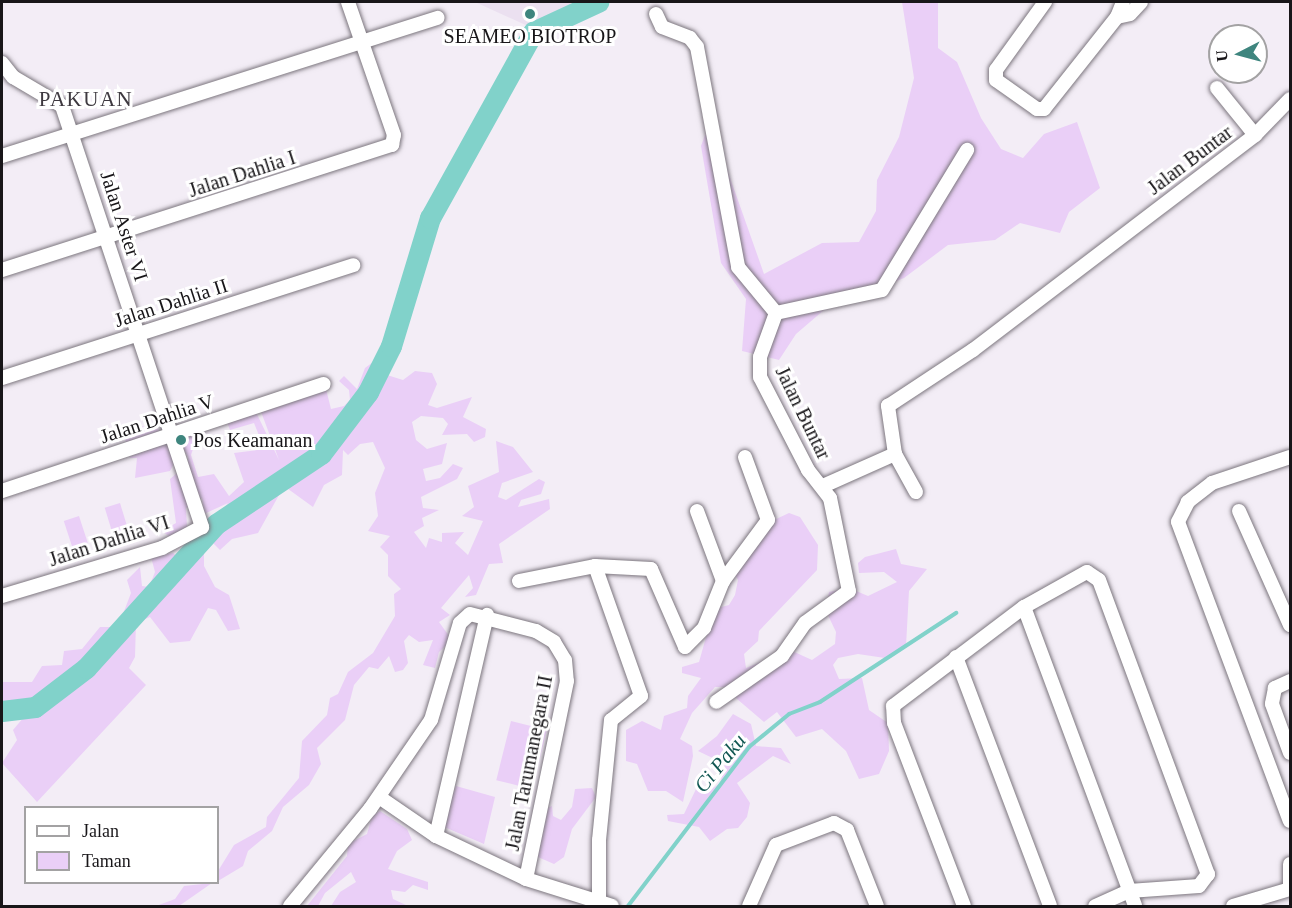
<!DOCTYPE html>
<style>
body{margin:0}
#map{position:relative;width:1292px;height:908px;overflow:hidden;background:#f3edf6;font-family:Georgia,serif}
div>[style]{position:absolute}
[style*='--x']{left:calc(var(--x)*1px);top:calc(var(--y)*1px);width:calc(var(--w)*1px);rotate:calc(var(--a)*1deg)}
.built>*{inset:0;background:#ebe0f0}
.green>*{inset:0;background:#eacff7;transform-origin:0 0}
.stream>*{height:4px;margin:-2px;padding:0 2px;transform-origin:2px;border-radius:2px;background:#81d2ca}
.river>*{height:21px;margin:-10.5px;padding:0 10.5px;transform-origin:10.5px;border-radius:10.5px;background:#81d2ca}
.roads{filter:drop-shadow(0 0 2px #7c767e) drop-shadow(0 0 2px #7c767e)}
.street>*{height:14px;margin:-7px;padding:0 7px;transform-origin:7px;border-radius:7px;background:#fff}
.dots>*{width:16px;height:16px;translate:-50% -50%;box-sizing:border-box;border:3px solid #fff;border-radius:50%}
span{translate:-50% -50%;white-space:nowrap;text-align:center;line-height:1.15;-webkit-text-stroke:6px #fff;paint-order:stroke}
.poi-label{font-size:20px;color:#181619}
.left{translate:0 -50%;text-align:left}
.street-label{font-size:20px;color:#181619}
.neighbourhood-label{font-size:21px;color:#3e3940;letter-spacing:1.5px}
.water-label{font-size:21px;color:#115752;font-style:italic}
.frame{position:absolute;inset:0;border:3px solid #181619;pointer-events:none}
.legend{position:absolute;left:24px;top:806px;width:195px;height:78px;box-sizing:border-box;background:#fff;border:2px solid #a3a2a3;margin:0;padding:8px 10px;list-style:none;font-size:18px;color:#181619}
.legend li{display:flex;align-items:center;gap:12px;height:30px}
.legend b{width:30px;border:2px solid #a3a2a3}
.north{position:absolute;left:1208px;top:24px;width:60px;height:60px;box-sizing:border-box;background:#fff;border:2px solid #a3a2a3;border-radius:50%;rotate:264deg;font-size:16px;font-weight:700;line-height:24px;text-align:center;color:#181619}
.north::after{content:'';display:block;margin:auto;width:21px;height:27px;background:#3e857e;clip-path:polygon(50% 0,100% 100%,50% 72%,0 100%)}
</style>
<div id="map">
<div class="built">
<i style="clip-path:polygon(475px 2px,584px 2px,530px 27px)"></i>
</div>
<div class="green">
<i style="clip-path:polygon(902px 2px,938px 2px,938px 48px,957px 62px,981px 118px,1001px 149px,1023px 158px,1044px 134px,1077px 122px,1100px 188px,1069px 212px,1060px 233px,1020px 223px,995px 240px,948px 245px,904px 278px,824px 310px,796px 334px,779px 360px,742px 351px,746px 299px,721px 263px,701px 146px,705px 135px,713px 134px,722px 155px,764px 274px,822px 243px,859px 242px,876px 211px,877px 180px,899px 137px,914px 78px)"></i>
<i style="clip-path:polygon(373px 362px,379px 379px,372px 388px,368px 402px,387px 375px,403px 380px,415px 371px,432px 373px,437px 384px,428px 405px,437px 408px,472px 397px,463px 417px,486px 429px,485px 437px,474px 442px,467px 434px,442px 435px,448px 424px,443px 418px,421px 416px,412px 422px,416px 440px,427px 449px,447px 443px,442px 464px,423px 469px,426px 481px,440px 478px,453px 464px,463px 468px,457px 479px,421px 497px,423px 508px,439px 510px,422px 518px,424px 526px,414px 532px,426px 548px,429px 538px,442px 542px,442px 533px,464px 532px,455px 543px,468px 555px,483px 521px,462px 516px,474px 507px,468px 486px,499px 472px,496px 441px,513px 447px,533px 472px,502px 483px,498px 497px,506px 500px,539px 479px,545px 482px,541px 494px,521px 500px,518px 507px,549px 499px,550px 509px,499px 544px,503px 563px,489px 564px,476px 595px,465px 597px,473px 588px,469px 575px,441px 608px,450px 615px,439px 622px,452px 640px,439px 652px,435px 668px,423px 665px,433px 640px,419px 642px,409px 635px,404px 641px,408px 663px,403px 670px,395px 672px,389px 656px,378px 669px,369px 667px,354px 685px,345px 720px,317px 748px,321px 764px,309px 785px,283px 807px,272px 831px,248px 851px,243px 866px,218px 881px,218px 871px,234px 845px,266px 827px,267px 817px,299px 778px,302px 741px,327px 715px,330px 698px,338px 694px,348px 672px,373px 653px,395px 616px,394px 594px,401px 589px,388px 576px,388px 555px,380px 547px,390px 536px,368px 531px,378px 516px,375px 493px,385px 468px,373px 442px,360px 444px,348px 455px,343px 450px,342px 475px,324px 485px,313px 507px,284px 486px,258px 533px,232px 539px,220px 550px,213px 543px,211px 523px,228px 503px,204px 514px,202px 498px,186px 508px,187px 527px,170px 537px,162px 531px,176px 523px,170px 479px,177px 473px,187px 477px,188px 457px,180px 443px,200px 428px,191px 455px,198px 477px,214px 474px,229px 496px,244px 482px,234px 453px,257px 450px,260px 438px,254px 423px,230px 430px,227px 422px,255px 410px,279px 460px,260px 409px,325px 385px,331px 409px,344px 406px,350px 400px,349px 390px,339px 381px,344px 376px,357px 389px,365px 368px)"></i>
<i style="clip-path:polygon(135px 426px,155px 427px,168px 438px,177px 458px,170px 471px,135px 478px,137px 458px,130px 458px,125px 439px)"></i>
<i style="left:120px;top:503px;width:39px;height:16px;rotate:73deg"></i>
<i style="clip-path:polygon(789px 513px,800px 517px,818px 545px,817px 570px,759px 631px,758px 641px,744px 654px,746px 668px,790px 650px,812px 660px,835px 644px,836px 632px,826px 611px,829px 592px,849px 588px,868px 596px,897px 582px,884px 572px,859px 573px,858px 563px,865px 557px,896px 549px,901px 564px,927px 569px,909px 591px,906px 646px,885px 658px,858px 654px,838px 658px,833px 665px,839px 679px,862px 678px,869px 710px,888px 723px,889px 751px,879px 774px,859px 779px,846px 751px,822px 729px,796px 737px,777px 712px,764px 722px,723px 687px,715px 687px,692px 713px,680px 739px,692px 746px,693px 756px,683px 802px,666px 791px,648px 791px,637px 764px,626px 761px,626px 730px,642px 721px,661px 730px,664px 716px,687px 708px,688px 696px,701px 678px,682px 673px,682px 667px,699px 662px,714px 609px,729px 605px,735px 595px,738px 580px,731px 568px,772px 521px)"></i>
<i style="left:79px;top:516px;width:39px;height:16px;rotate:72deg"></i>
<i style="clip-path:polygon(191px 540px,198px 547px,204px 544px,204px 566px,215px 587px,229px 595px,240px 629px,228px 631px,216px 610px,208px 608px,190px 641px,170px 643px,150px 617px,136px 623px,135px 657px,129px 668px,146px 685px,37px 802px,2px 763px,17px 740px,13px 730px,29px 711px,2px 713px,2px 682px,32px 682px,42px 666px,62px 665px,64px 651px,82px 649px,100px 627px,118px 627px,131px 593px,127px 580px,140px 567px,142px 586px,149px 587px,155px 572px,151px 557px,173px 553px,180px 559px)"></i>
<i style="clip-path:polygon(733px 714px,751px 724px,756px 746px,781px 748px,791px 764px,773px 756px,737px 783px,750px 803px,747px 817px,738px 828px,727px 829px,710px 841px,699px 827px,668px 821px,667px 815px,684px 814px,697px 787px,712px 789px,720px 783px,725px 764px,698px 751px,717px 736px)"></i>
<i style="left:511px;top:721px;width:37px;height:61px;rotate:14deg"></i>
<i style="clip-path:polygon(456px 786px,495px 797px,484px 844px,442px 826px)"></i>
<i style="clip-path:polygon(592px 788px,596px 797px,572px 829px,564px 857px,554px 864px,538px 857px,548px 808px,552px 806px,553px 816px,561px 820px,572px 807px,575px 789px)"></i>
<i style="clip-path:polygon(380px 811px,407px 829px,412px 840px,397px 851px,388px 869px,428px 882px,428px 890px,413px 885px,405px 892px,391px 890px,393px 899px,408px 906px,331px 906px,340px 892px,356px 882px,351px 872px,325px 893px,318px 906px,307px 906px,347px 856px,348px 844px,367px 834px,372px 816px)"></i>
<i style="clip-path:polygon(212px 883px,179px 906px,156px 906px,175px 899px,184px 886px)"></i>
</div>
<div class="stream">
<i style="--x:628;--y:906;--w:200;--a:-52.7"></i>
<i style="--x:749;--y:747;--w:52;--a:-39.5"></i>
<i style="--x:789;--y:714;--w:33;--a:-21"></i>
<i style="--x:820;--y:702;--w:163;--a:-33.2"></i>
</div>
<div class="river">
<i style="--x:2;--y:711;--w:33;--a:-7"></i>
<i style="--x:35;--y:707;--w:64;--a:-37.4"></i>
<i style="--x:86;--y:668;--w:194;--a:-47.9"></i>
<i style="--x:216;--y:524;--w:126;--a:-33.7"></i>
<i style="--x:321;--y:454;--w:78;--a:-52.8"></i>
<i style="--x:368;--y:392;--w:51;--a:-63.4"></i>
<i style="--x:391;--y:346;--w:134;--a:-73.1"></i>
<i style="--x:430;--y:218;--w:213;--a:-61"></i>
<i style="--x:533;--y:32;--w:72;--a:-24.8"></i>
</div>
<div class="roads">
<div class="street">
<i style="--x:1045;--y:2;--w:84;--a:125.8"></i>
<i style="--x:996;--y:70;--w:10;--a:90"></i>
<i style="--x:996;--y:80;--w:50;--a:35.3"></i>
<i style="--x:1037;--y:109;--w:7;--a:0"></i>
<i style="--x:1044;--y:109;--w:117;--a:-51.6"></i>
<i style="--x:1117;--y:17;--w:16;--a:-68"></i>
<i style="--x:656;--y:14;--w:14;--a:65"></i>
<i style="--x:662;--y:27;--w:30;--a:21"></i>
<i style="--x:690;--y:38;--w:11;--a:52"></i>
<i style="--x:697;--y:47;--w:224;--a:79.4"></i>
<i style="--x:738;--y:267;--w:60;--a:50.4"></i>
<i style="--x:776;--y:313;--w:47;--a:110"></i>
<i style="--x:760;--y:357;--w:20;--a:90"></i>
<i style="--x:760;--y:377;--w:105;--a:62.7"></i>
<i style="--x:808;--y:470;--w:36;--a:52"></i>
<i style="--x:830;--y:498;--w:95;--a:78.5"></i>
<i style="--x:849;--y:591;--w:54;--a:144"></i>
<i style="--x:805;--y:623;--w:40;--a:124.9"></i>
<i style="--x:782;--y:656;--w:80;--a:145.1"></i>
<i style="--x:1117;--y:17;--w:13;--a:-13"></i>
<i style="--x:1130;--y:14;--w:16;--a:-47"></i>
<i style="--x:2;--y:63;--w:18;--a:52"></i>
<i style="--x:13;--y:77;--w:57;--a:30.6"></i>
<i style="--x:62;--y:106;--w:444;--a:71.6"></i>
<i style="--x:202;--y:527;--w:45;--a:152.3"></i>
<i style="--x:162;--y:548;--w:167;--a:163.3"></i>
<i style="--x:1217;--y:88;--w:60;--a:51"></i>
<i style="--x:2;--y:156;--w:457;--a:-17.6"></i>
<i style="--x:2;--y:270;--w:410;--a:-17.8"></i>
<i style="--x:392;--y:145;--w:10;--a:-79"></i>
<i style="--x:394;--y:135;--w:141;--a:-109.1"></i>
<i style="--x:776;--y:313;--w:108;--a:-12.2"></i>
<i style="--x:882;--y:290;--w:164;--a:-58.7"></i>
<i style="--x:2;--y:378;--w:369;--a:-17.8"></i>
<i style="--x:1290;--y:457;--w:82;--a:161.6"></i>
<i style="--x:1212;--y:483;--w:31;--a:142"></i>
<i style="--x:1188;--y:502;--w:22;--a:117"></i>
<i style="--x:1178;--y:522;--w:319;--a:69.5"></i>
<i style="--x:823;--y:486;--w:79;--a:-24"></i>
<i style="--x:2;--y:491;--w:339;--a:-18.4"></i>
<i style="--x:916;--y:492;--w:43;--a:-118.9"></i>
<i style="--x:895;--y:454;--w:49;--a:-98.3"></i>
<i style="--x:888;--y:406;--w:102;--a:-33.4"></i>
<i style="--x:973;--y:350;--w:355;--a:-37.3"></i>
<i style="--x:1255;--y:135;--w:50;--a:-45.8"></i>
<i style="--x:697;--y:511;--w:75;--a:69.6"></i>
<i style="--x:1239;--y:511;--w:125;--a:65.9"></i>
<i style="--x:595;--y:566;--w:56;--a:3.1"></i>
<i style="--x:651;--y:569;--w:85;--a:66.4"></i>
<i style="--x:685;--y:647;--w:27;--a:-45"></i>
<i style="--x:704;--y:628;--w:51;--a:-68"></i>
<i style="--x:723;--y:581;--w:76;--a:-53.6"></i>
<i style="--x:768;--y:520;--w:67;--a:-110.1"></i>
<i style="--x:519;--y:581;--w:77;--a:-11.2"></i>
<i style="--x:595;--y:566;--w:138;--a:70.5"></i>
<i style="--x:641;--y:696;--w:38;--a:141"></i>
<i style="--x:611;--y:720;--w:121;--a:95.7"></i>
<i style="--x:599;--y:840;--w:62;--a:90"></i>
<i style="--x:1024;--y:607;--w:319;--a:69.6"></i>
<i style="--x:956;--y:657;--w:266;--a:69.3"></i>
<i style="--x:1290;--y:681;--w:17;--a:155"></i>
<i style="--x:1275;--y:688;--w:16;--a:101"></i>
<i style="--x:1272;--y:704;--w:52;--a:69.8"></i>
<i style="--x:379;--y:797;--w:69;--a:34.4"></i>
<i style="--x:436;--y:836;--w:100;--a:25.5"></i>
<i style="--x:526;--y:879;--w:90;--a:17.4"></i>
<i style="--x:436;--y:836;--w:227;--a:-77"></i>
<i style="--x:1290;--y:864;--w:22;--a:90"></i>
<i style="--x:290;--y:906;--w:126;--a:-50.5"></i>
<i style="--x:370;--y:809;--w:108;--a:-55.6"></i>
<i style="--x:431;--y:720;--w:101;--a:-73.4"></i>
<i style="--x:460;--y:623;--w:13;--a:-42"></i>
<i style="--x:470;--y:614;--w:68;--a:14.4"></i>
<i style="--x:536;--y:631;--w:21;--a:31"></i>
<i style="--x:554;--y:642;--w:21;--a:59"></i>
<i style="--x:565;--y:660;--w:21;--a:85"></i>
<i style="--x:567;--y:681;--w:202;--a:101.7"></i>
<i style="--x:749;--y:906;--w:67;--a:-66.1"></i>
<i style="--x:776;--y:845;--w:62;--a:-20.8"></i>
<i style="--x:834;--y:823;--w:15;--a:28"></i>
<i style="--x:847;--y:830;--w:82;--a:68.5"></i>
<i style="--x:964;--y:906;--w:196;--a:-110.9"></i>
<i style="--x:894;--y:723;--w:17;--a:-93"></i>
<i style="--x:893;--y:706;--w:164;--a:-37.1"></i>
<i style="--x:1024;--y:607;--w:72;--a:-29.1"></i>
<i style="--x:1087;--y:572;--w:14;--a:34"></i>
<i style="--x:1099;--y:580;--w:314;--a:69.7"></i>
<i style="--x:1208;--y:874;--w:15;--a:127"></i>
<i style="--x:1199;--y:886;--w:70;--a:175.9"></i>
<i style="--x:1129;--y:891;--w:37;--a:156"></i>
<i style="--x:1233;--y:906;--w:59;--a:-16.6"></i>
</div>
</div>
<div class="dots">
<i style="left:530px;top:14px;background:#3e857e"></i>
<i style="left:181px;top:440px;background:#3e857e"></i>
</div>
<div class="poi-label">
<span style="left:530px;top:36px">SEAMEO BIOTROP</span>
<span class="left" style="left:193px;top:440px">Pos Keamanan</span>
</div>
<div class="street-label">
<span style="left:1190px;top:160px;rotate:-37deg">Jalan Buntar</span>
<span style="left:242px;top:174px;rotate:-18deg">Jalan Dahlia I</span>
<span style="left:124px;top:226px;rotate:72deg">Jalan Aster VI</span>
<span style="left:171px;top:303px;rotate:-18deg">Jalan Dahlia II</span>
<span style="left:803px;top:413px;rotate:64deg">Jalan Buntar</span>
<span style="left:157px;top:419px;rotate:-18deg">Jalan Dahlia V</span>
<span style="left:109px;top:541px;rotate:-18deg">Jalan Dahlia VI</span>
<span style="left:529px;top:763px;rotate:-79deg">Jalan Tarumanegara II</span>
</div>
<div class="neighbourhood-label">
<span style="left:86px;top:99px">PAKUAN</span>
</div>
<div class="water-label">
<span style="left:720px;top:763px;rotate:-51deg">Ci Paku</span>
</div>
<div class="frame"></div>
<ul class="legend">
<li><b style="height:8px;background:#fff"></b>Jalan</li>
<li><b style="height:16px;background:#eacff7"></b>Taman</li>
</ul>
<div class="north">U</div>
</div>
